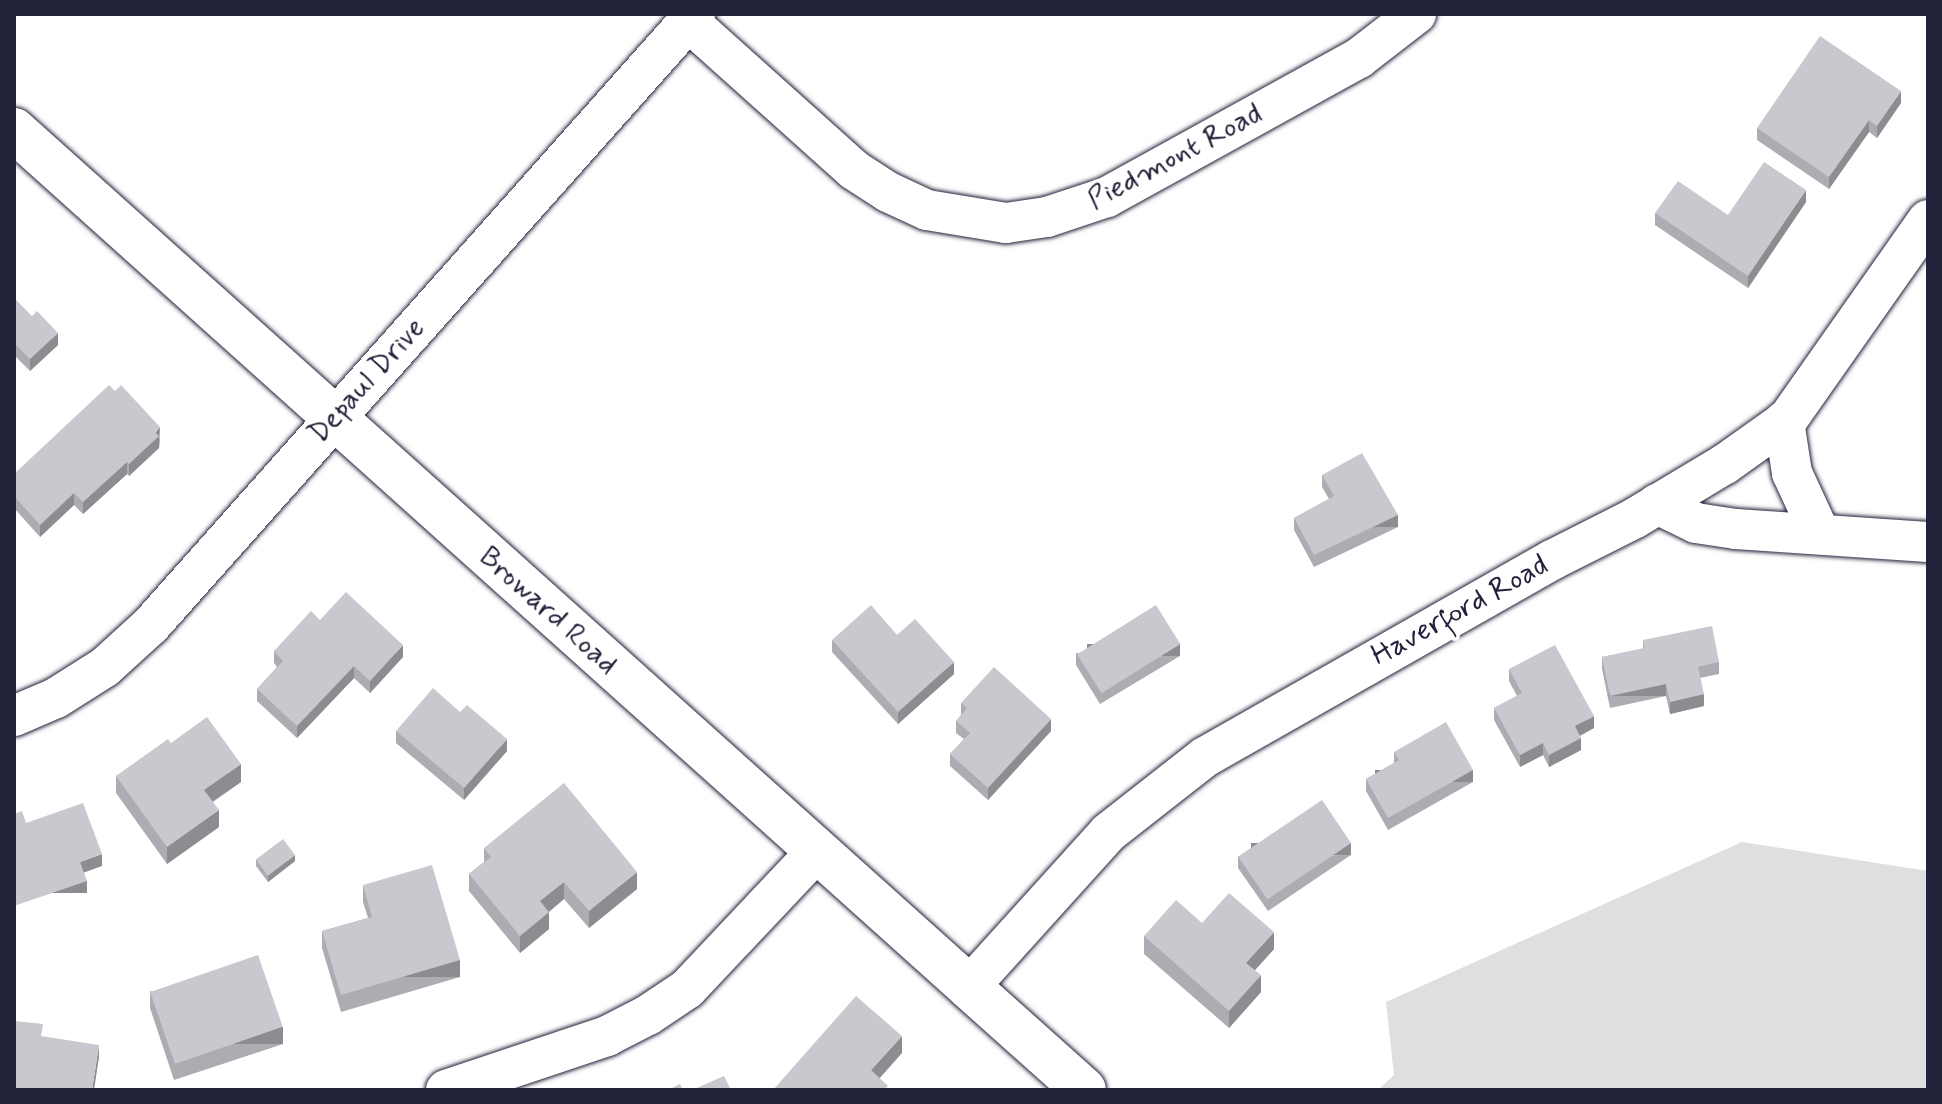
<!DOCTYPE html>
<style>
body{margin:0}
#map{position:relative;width:1942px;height:1104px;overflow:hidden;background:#fff;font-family:Mynerve,sans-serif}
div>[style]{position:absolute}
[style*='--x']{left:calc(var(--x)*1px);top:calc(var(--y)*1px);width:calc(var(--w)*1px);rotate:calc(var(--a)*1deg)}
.green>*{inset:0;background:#dfdfe2}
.roads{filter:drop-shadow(0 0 2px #22223b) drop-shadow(0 0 2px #22223b)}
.minor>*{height:40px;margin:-20px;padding:0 20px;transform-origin:20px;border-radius:20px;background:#fff}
.tertiary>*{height:44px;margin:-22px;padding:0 22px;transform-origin:22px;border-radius:22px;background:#fff}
.secondary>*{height:44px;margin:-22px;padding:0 22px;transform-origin:22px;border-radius:22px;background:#fff}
.wall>*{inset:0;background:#acacb2}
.shaded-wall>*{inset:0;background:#8c8c91;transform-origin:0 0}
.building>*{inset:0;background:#c8c8cf;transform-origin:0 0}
span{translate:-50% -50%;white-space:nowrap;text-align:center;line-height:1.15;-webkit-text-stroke:7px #fff;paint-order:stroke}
.street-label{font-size:30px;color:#22223b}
.frame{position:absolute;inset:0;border:16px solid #22223b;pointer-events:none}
</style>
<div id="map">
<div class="green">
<i style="clip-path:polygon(1742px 842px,1928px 871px,1928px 1090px,1378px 1090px,1394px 1075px,1386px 1002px)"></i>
</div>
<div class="roads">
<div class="minor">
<i style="--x:688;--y:21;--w:223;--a:41.9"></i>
<i style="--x:854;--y:170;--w:40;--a:32.9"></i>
<i style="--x:888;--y:192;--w:43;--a:24.8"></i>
<i style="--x:927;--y:210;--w:80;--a:9.3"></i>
<i style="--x:1006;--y:223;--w:41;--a:-8.3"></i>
<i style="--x:1047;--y:217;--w:63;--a:-18.4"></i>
<i style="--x:1107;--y:197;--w:288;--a:-28.9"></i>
<i style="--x:1359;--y:58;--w:72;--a:-37.7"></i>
<i style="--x:1784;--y:421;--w:53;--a:81.3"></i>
<i style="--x:1792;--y:473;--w:67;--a:65.3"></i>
<i style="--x:1657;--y:504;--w:43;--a:26"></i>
<i style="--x:1696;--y:523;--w:40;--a:8.5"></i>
<i style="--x:1736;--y:529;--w:192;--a:3.9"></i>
<i style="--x:14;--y:716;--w:46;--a:-23.2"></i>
<i style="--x:56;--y:698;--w:58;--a:-32.3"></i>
<i style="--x:105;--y:667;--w:62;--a:-42.4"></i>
<i style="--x:151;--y:625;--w:818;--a:-48.32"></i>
<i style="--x:969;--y:987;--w:207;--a:-47.9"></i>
<i style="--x:1108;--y:833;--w:123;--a:-38.1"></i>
<i style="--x:1205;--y:757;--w:399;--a:-29.6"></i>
<i style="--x:1552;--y:560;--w:93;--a:-26.8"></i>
<i style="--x:1635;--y:518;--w:105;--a:-31"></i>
<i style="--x:1725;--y:464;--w:77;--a:-35.5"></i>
<i style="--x:1788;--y:419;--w:243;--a:-54.9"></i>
<i style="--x:446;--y:1090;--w:170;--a:-18.5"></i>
<i style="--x:607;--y:1036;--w:46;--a:-27.1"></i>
<i style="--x:648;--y:1015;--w:47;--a:-33.7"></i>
<i style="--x:687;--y:989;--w:188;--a:-46.7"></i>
</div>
<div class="tertiary">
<i style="--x:969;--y:987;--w:154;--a:41.8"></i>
</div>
<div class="secondary">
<i style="--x:14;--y:130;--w:1283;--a:41.9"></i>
</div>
</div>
<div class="wall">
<i style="clip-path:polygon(1901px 103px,1877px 138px,1869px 132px,1829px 189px,1757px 140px,1757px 128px)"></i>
<i style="clip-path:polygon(1806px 202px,1748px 288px,1655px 225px,1655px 213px,1728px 215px)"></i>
<i style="clip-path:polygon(14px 298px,58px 345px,30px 371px,14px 355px)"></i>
<i style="clip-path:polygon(160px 439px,159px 448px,129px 476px,127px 474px,83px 514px,74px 505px,40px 537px,14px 508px,14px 474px)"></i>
<i style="clip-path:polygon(1322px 475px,1398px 527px,1314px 567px,1294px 530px,1294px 518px,1329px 499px,1322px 487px)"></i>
<i style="clip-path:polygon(320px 620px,403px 657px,370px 693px,354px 678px,297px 738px,257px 701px,257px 689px,277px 667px,274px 663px,274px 651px)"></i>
<i style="clip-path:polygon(897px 635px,954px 674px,898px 724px,832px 652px,832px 640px)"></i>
<i style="clip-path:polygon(1643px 640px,1719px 662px,1719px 674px,1700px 678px,1704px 706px,1670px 714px,1666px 696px,1610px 708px,1602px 669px,1602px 657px,1643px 649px)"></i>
<i style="clip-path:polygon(1076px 653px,1180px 656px,1100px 704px,1076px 665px)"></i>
<i style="clip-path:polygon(1509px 669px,1594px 728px,1580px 736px,1581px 750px,1549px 767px,1543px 755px,1520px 767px,1494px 720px,1494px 708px,1517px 696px,1509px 681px)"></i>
<i style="clip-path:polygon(961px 703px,1051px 731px,988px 800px,950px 766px,950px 754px,964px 739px,956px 733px,956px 721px,961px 715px)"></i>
<i style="clip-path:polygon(396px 731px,507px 751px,464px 800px,396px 743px)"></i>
<i style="clip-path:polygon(171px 743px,241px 782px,213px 802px,219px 827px,167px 864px,116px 793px,116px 776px)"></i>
<i style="clip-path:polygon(1394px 752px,1473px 782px,1388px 830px,1366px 791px,1366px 779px,1394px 763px)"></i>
<i style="clip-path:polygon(484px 848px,637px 889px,589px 928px,564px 899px,549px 912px,549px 929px,520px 953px,469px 891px,469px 874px,484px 862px)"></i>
<i style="clip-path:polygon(1351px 855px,1268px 911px,1238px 868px,1238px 856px)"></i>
<i style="clip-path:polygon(256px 860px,295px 861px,268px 882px,256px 866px)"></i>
<i style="clip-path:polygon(363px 885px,460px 977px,341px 1012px,322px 948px,322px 931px,368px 918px,363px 902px)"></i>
<i style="clip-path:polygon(1144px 936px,1274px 949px,1255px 970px,1261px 992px,1229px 1028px,1144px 954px)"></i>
<i style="clip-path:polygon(150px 991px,283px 1044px,174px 1080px,150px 1008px)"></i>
</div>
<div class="shaded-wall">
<i style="clip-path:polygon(1901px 91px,1901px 103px,1877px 138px,1877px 126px)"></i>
<i style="clip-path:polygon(1869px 120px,1869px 132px,1829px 189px,1829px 177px)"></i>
<i style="clip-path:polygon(1806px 190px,1806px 202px,1748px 288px,1748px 276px)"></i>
<i style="clip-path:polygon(58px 333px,58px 345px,30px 371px,30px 359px)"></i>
<i style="clip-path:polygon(160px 427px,159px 448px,129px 476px,129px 464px)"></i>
<i style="clip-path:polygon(127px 462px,127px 474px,83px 514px,83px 502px)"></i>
<i style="clip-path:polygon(74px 493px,74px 505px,40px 537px,40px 525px)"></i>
<i style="left:1398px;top:515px;width:12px;height:93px;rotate:90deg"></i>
<i style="left:1180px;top:644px;width:12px;height:93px;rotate:90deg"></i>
<i style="clip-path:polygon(403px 645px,403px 657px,370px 693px,370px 681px)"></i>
<i style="clip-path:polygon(954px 662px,954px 674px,898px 724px,898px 712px)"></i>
<i style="clip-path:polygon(354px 666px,354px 678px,297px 738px,297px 726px)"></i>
<i style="left:1666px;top:684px;width:12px;height:57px;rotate:90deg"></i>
<i style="clip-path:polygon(1704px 694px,1704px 706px,1670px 714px,1670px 702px)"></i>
<i style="clip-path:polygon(1594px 716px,1594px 728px,1575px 738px,1575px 726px)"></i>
<i style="clip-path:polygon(1051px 719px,1051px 731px,988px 800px,988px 788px)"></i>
<i style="clip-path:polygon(1581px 738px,1581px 750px,1549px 767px,1549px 755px)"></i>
<i style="clip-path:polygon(507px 739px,507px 751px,464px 800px,464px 788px)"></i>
<i style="clip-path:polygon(1543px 743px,1543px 755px,1520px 767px,1520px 755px)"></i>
<i style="clip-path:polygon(241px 764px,241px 782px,204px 807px,204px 790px)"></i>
<i style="left:1473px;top:770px;width:12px;height:98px;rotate:90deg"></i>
<i style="clip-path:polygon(219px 810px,219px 827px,167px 864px,167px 847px)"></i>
<i style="left:1351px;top:843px;width:12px;height:100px;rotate:90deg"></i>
<i style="clip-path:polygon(102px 854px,102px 866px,80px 874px,80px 862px)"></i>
<i style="clip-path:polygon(295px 855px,295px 861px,268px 882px,268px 876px)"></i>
<i style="clip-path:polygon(637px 872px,637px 889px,589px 928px,589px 911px)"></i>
<i style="left:87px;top:881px;width:12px;height:77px;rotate:90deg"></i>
<i style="clip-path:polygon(564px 882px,564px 899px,540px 919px,540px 901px)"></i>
<i style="clip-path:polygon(549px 912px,549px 929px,520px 953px,520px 936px)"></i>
<i style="clip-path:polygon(1274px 932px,1274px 949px,1246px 980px,1246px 963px)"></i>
<i style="left:460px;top:960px;width:17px;height:124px;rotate:90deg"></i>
<i style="clip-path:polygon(1261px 975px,1261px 992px,1229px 1028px,1229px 1011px)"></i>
<i style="left:283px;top:1027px;width:17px;height:115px;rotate:90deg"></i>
<i style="clip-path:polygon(902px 1036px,902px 1053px,871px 1088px,871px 1070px)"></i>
<i style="clip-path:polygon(99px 1045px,99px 1057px,94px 1090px,92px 1090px)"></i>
</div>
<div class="building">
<i style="clip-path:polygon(1820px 36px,1901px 91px,1877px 126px,1869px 120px,1829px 177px,1757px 128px)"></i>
<i style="clip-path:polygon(1764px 162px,1806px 190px,1748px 276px,1655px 213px,1678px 181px,1728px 215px)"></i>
<i style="clip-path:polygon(14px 298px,32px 316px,37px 311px,58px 333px,30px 359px,14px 343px)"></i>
<i style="clip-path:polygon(109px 385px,115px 391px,121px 385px,160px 427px,155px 432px,159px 436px,129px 464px,127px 462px,83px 502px,74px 493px,40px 525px,14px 496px,14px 474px)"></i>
<i style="clip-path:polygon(1362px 453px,1398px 515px,1314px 555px,1294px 518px,1334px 496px,1322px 475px)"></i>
<i style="clip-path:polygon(346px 592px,403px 645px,370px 681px,354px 666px,297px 726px,257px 689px,283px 661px,274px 651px,311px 611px,320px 620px)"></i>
<i style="clip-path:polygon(871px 605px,897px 635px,915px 619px,954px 662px,898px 712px,832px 640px)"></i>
<i style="left:1156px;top:605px;width:46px;height:93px;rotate:58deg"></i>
<i style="clip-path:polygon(1712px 626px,1719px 662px,1698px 667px,1704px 694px,1670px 702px,1666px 684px,1610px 696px,1602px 657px,1644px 648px,1643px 640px)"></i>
<i style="clip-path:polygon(1555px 645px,1594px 716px,1575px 726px,1581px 738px,1549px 755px,1543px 743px,1520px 755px,1494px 708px,1522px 693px,1509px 669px)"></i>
<i style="clip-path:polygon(994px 667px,1051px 719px,988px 788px,950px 754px,970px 733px,956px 721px,967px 708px,961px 703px)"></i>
<i style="clip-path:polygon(433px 688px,460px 712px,467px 705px,507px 739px,464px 788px,396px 731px)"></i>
<i style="clip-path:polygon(207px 717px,241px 764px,204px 790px,219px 810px,167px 847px,116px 776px,168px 739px,171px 743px)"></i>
<i style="clip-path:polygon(1446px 722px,1473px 770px,1388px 818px,1366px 779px,1399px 760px,1394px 752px)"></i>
<i style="clip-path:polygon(564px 783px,637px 872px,589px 911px,564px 882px,540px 901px,549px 912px,520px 936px,469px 874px,491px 857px,484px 848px)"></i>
<i style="left:1322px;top:800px;width:52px;height:101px;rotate:56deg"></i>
<i style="clip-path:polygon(83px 803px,102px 854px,80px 862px,87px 881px,14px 906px,14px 814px,22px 811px,26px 823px)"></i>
<i style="left:283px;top:839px;width:20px;height:34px;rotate:53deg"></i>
<i style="clip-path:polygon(432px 865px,460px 960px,341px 995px,322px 931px,372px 917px,363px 885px)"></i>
<i style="clip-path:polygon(1229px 893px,1274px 932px,1246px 963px,1261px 975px,1229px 1011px,1144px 936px,1176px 900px,1202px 923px)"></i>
<i style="left:258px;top:955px;width:76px;height:114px;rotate:71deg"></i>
<i style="clip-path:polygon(856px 996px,902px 1036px,871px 1070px,888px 1086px,884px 1090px,773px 1090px)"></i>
<i style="clip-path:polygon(15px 1021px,43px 1024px,41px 1036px,99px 1045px,92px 1090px,14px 1090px)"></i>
<i style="clip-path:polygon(724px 1076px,731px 1090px,692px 1090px)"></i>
<i style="clip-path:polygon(680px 1084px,683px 1090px,668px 1090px)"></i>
</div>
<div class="street-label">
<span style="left:1175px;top:157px;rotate:-28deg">Piedmont Road</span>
<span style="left:367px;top:381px;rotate:-48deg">Depaul Drive</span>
<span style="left:548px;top:611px;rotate:42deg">Broward Road</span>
<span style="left:1460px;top:611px;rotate:-29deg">Haverford Road</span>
</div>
<div class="frame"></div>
</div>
